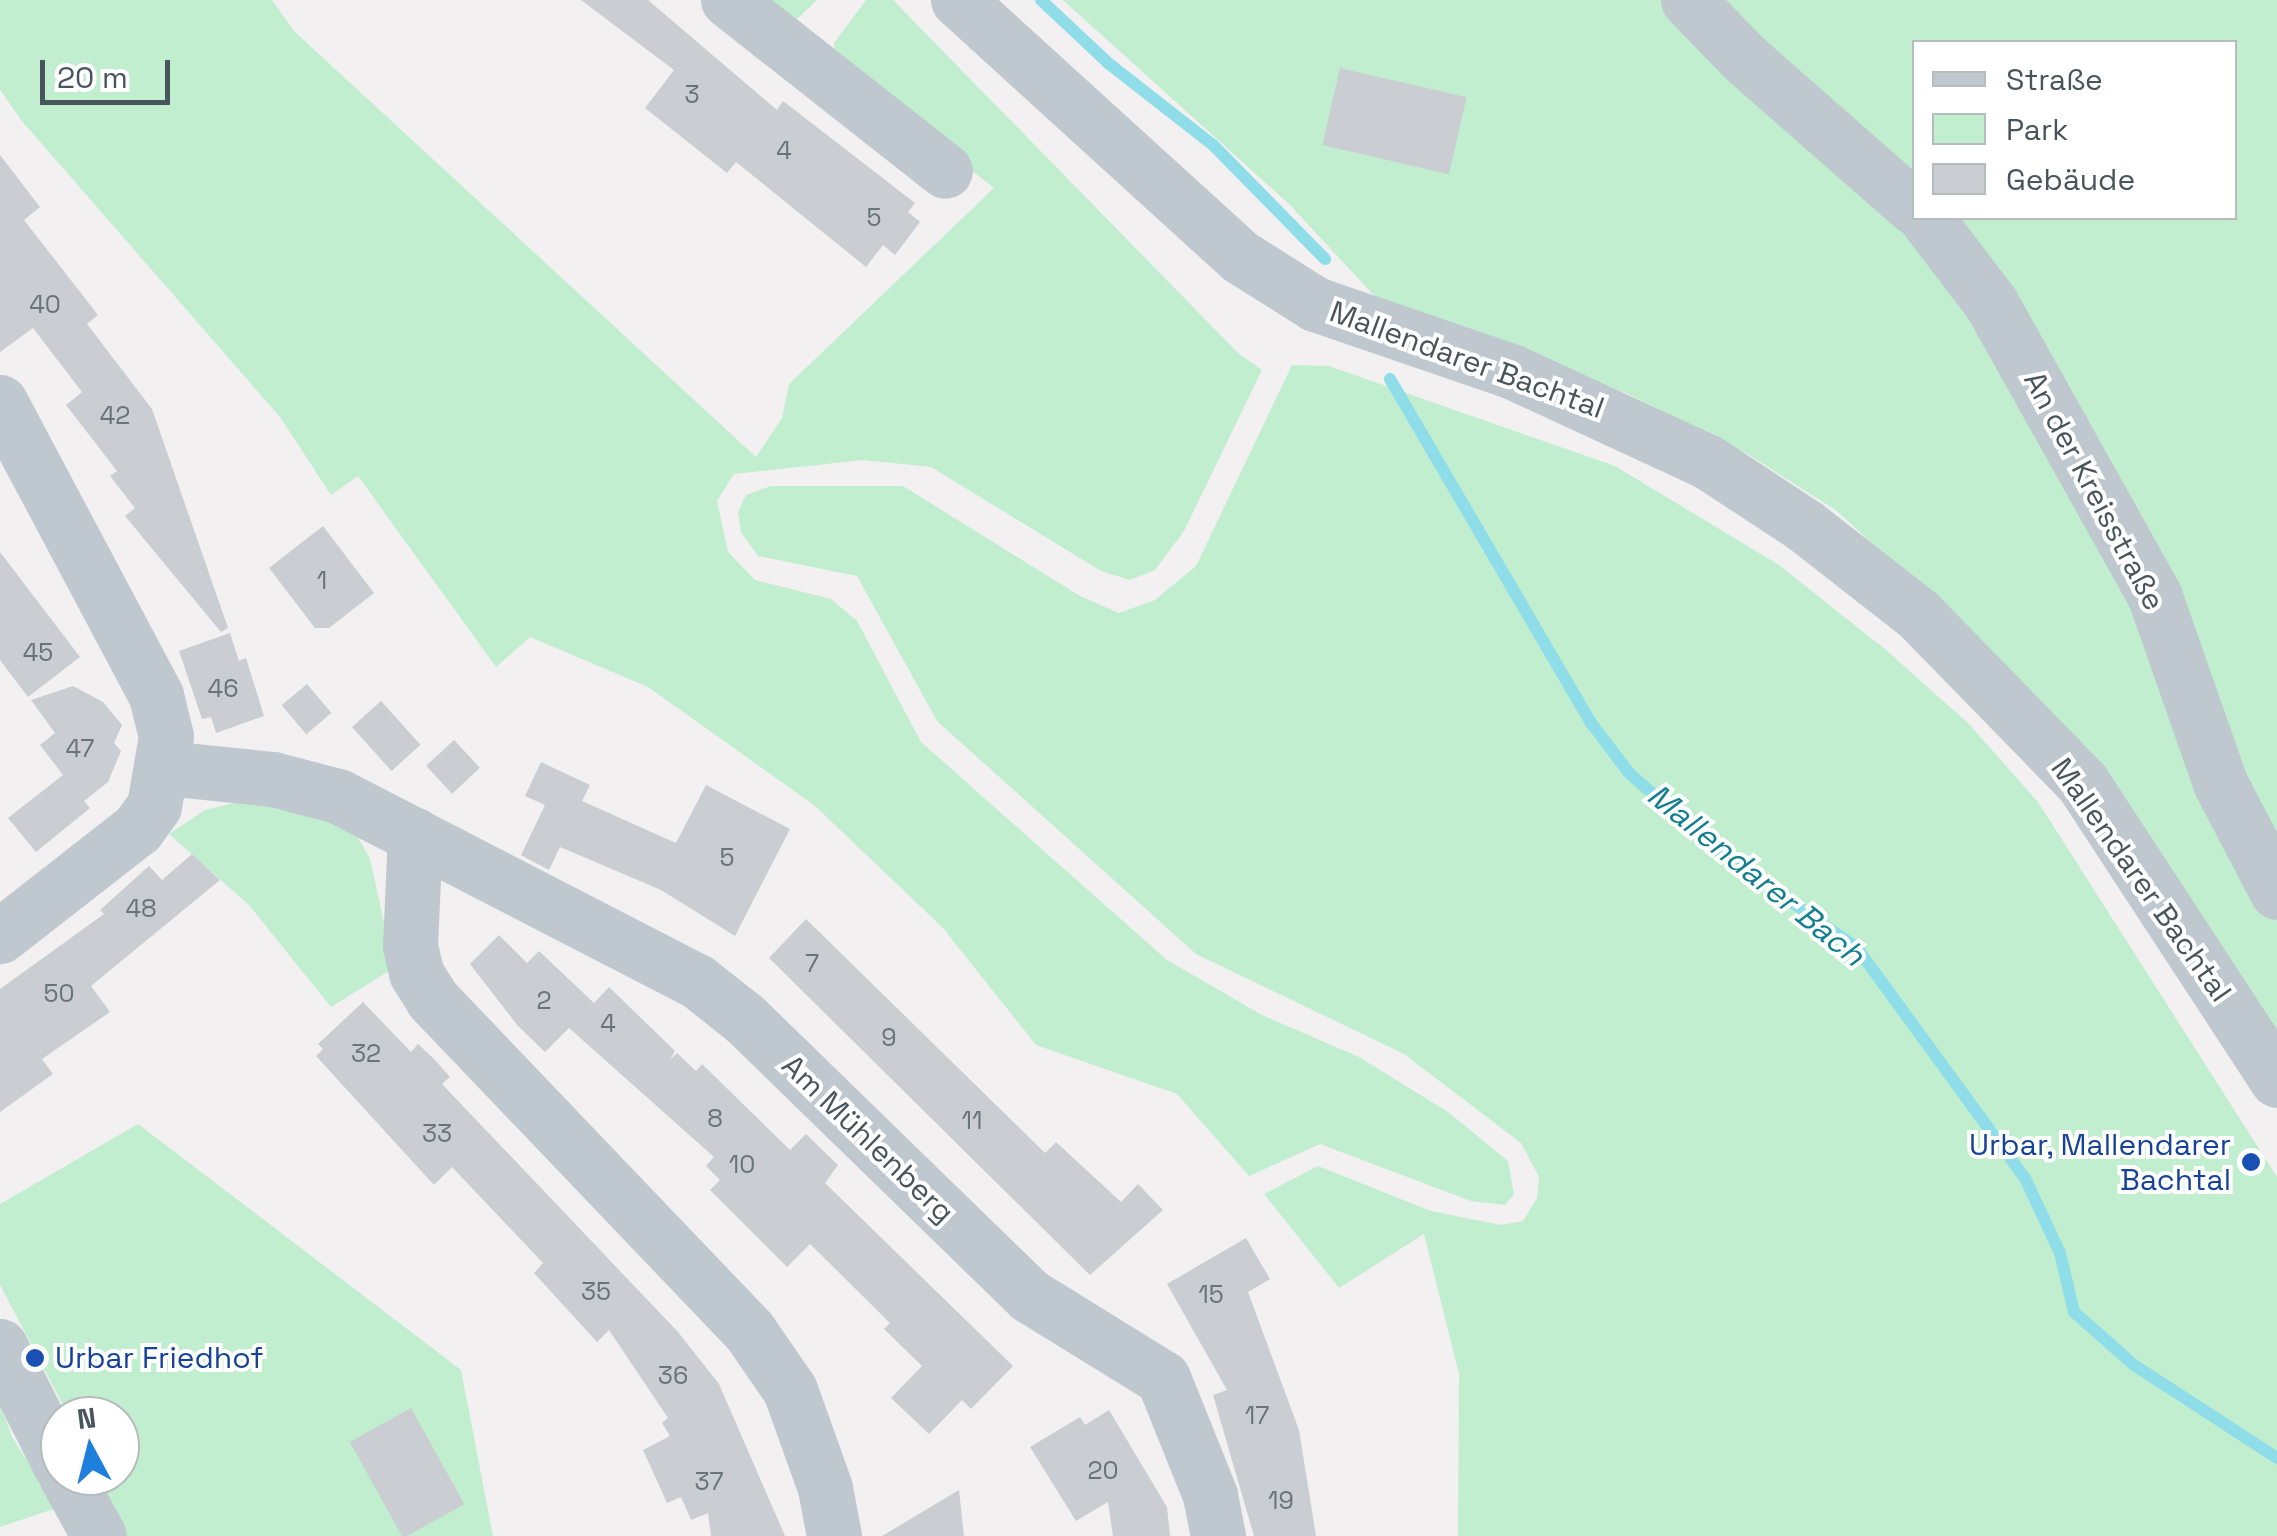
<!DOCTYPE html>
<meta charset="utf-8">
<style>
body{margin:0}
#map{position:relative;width:2277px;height:1536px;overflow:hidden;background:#f2f0f0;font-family:"Space Grotesk",sans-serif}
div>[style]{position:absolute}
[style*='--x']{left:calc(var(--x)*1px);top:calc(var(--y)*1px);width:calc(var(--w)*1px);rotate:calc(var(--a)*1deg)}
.green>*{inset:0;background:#c1eecf}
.stream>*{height:12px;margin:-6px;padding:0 6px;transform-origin:6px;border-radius:6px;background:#8fdde9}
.building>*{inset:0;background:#caced2;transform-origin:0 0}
.minor>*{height:55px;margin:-27.5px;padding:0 27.5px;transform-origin:27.5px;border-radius:27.5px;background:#bfc8ce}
.dots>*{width:28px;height:28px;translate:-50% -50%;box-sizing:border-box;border:5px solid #fff;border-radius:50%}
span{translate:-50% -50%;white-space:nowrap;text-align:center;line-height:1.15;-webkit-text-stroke:8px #fff;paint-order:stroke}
.number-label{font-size:25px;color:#69737a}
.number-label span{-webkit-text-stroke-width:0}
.street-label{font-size:30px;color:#49555d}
.transit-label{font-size:30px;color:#164399}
.right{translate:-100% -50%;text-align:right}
.left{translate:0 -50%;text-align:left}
.water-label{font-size:32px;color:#117f91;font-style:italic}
.legend{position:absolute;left:1912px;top:40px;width:325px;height:180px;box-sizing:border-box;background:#fff;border:2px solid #b6bbbe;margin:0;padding:12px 18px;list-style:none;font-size:30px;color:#49555d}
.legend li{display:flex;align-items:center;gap:20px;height:50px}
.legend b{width:50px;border:2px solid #b6bbbe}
.north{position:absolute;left:40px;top:1396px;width:100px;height:100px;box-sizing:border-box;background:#fff;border:2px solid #b6bbbe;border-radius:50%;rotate:353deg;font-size:28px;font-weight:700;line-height:40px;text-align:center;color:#49555d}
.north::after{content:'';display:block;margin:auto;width:35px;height:45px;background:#1f7fdd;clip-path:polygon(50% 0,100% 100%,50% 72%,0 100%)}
.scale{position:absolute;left:40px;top:60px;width:130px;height:45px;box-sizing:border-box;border:5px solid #49555d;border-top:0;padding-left:12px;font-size:30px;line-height:35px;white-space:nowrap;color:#49555d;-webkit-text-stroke:8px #fff;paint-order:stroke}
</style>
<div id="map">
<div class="green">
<i style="clip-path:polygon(0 0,272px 0,295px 32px,756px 457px,782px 418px,789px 384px,994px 188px,836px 64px,834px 43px,866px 0,893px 0,1238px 353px,1262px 370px,1184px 531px,1155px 570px,1130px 580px,1101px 571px,931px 467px,863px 460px,734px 474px,717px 501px,728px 552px,755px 580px,831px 599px,857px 621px,921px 742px,1167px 960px,1262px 1015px,1359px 1057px,1448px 1112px,1508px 1161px,1514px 1194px,1505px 1205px,1471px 1201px,1320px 1144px,1249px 1176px,1177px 1094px,1036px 1045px,943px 928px,814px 805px,648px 687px,530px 637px,496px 667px,358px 476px,331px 495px,280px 417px,21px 120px,0 90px)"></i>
<i style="clip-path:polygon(753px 0,817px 0,796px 20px)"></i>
<i style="clip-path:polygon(evenodd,1063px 0,2277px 0,2277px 1042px,1987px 650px,1837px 511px,1746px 453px,1628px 394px,1380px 302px,1289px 204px,1063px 0,1914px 42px,2234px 42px,2234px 218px,1914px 218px,1914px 42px)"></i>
<i style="clip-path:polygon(1292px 365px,1329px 366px,1615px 466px,1779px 565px,1886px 650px,1968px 723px,2038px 802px,2277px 1177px,2277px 1536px,1458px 1536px,1459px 1374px,1424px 1234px,1339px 1288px,1264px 1194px,1318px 1166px,1431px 1211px,1501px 1225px,1523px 1221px,1537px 1198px,1539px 1177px,1521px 1143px,1404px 1054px,1196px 954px,937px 721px,857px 576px,758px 556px,741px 532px,738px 512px,746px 495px,771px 486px,903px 486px,1080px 596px,1119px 613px,1155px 600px,1196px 566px)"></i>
<i style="clip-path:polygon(243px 801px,318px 815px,358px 837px,370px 859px,394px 968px,331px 1007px,249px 905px,169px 834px,205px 810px)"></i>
<i style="clip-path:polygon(138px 1124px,461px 1370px,493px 1536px,124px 1536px,88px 1476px,120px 1476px,120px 1416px,69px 1416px,0 1285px,0 1204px)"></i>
<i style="clip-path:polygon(0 1402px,12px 1437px,57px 1508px,0 1527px)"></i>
</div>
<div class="stream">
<i style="--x:1041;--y:0;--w:92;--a:43.2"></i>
<i style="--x:1108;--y:63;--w:133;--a:38"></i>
<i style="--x:1213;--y:145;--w:160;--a:45.5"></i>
<i style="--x:1390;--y:379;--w:400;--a:59.7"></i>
<i style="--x:1592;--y:724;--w:61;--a:52.9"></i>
<i style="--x:1629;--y:773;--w:116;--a:41.1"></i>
<i style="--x:1716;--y:849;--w:172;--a:35.1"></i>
<i style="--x:1857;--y:948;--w:285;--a:53.9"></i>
<i style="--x:2025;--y:1178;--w:83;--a:65"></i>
<i style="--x:2060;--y:1253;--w:61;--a:76.7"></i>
<i style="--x:2074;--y:1312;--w:80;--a:41.5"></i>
<i style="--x:2134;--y:1365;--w:171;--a:33"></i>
</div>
<div class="building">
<i style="clip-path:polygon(581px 0,648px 0,777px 110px,783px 101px,915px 203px,908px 212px,920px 222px,895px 255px,883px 245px,866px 267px,736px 162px,727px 173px,645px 108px,674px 70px)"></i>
<i style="left:1340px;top:68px;width:130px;height:79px;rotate:13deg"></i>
<i style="clip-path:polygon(0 155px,40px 207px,24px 220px,98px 315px,87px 324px,152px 409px,228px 628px,221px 632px,125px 516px,135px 508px,110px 476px,117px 471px,66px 405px,82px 392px,33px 328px,0 352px)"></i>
<i style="clip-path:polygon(323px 526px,374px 593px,329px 628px,315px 628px,269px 568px)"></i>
<i style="clip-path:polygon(0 552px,80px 657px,28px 697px,0 660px)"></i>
<i style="clip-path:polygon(230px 633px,239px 661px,246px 658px,264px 716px,216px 733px,211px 717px,202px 719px,179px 651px)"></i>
<i style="left:307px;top:684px;width:38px;height:33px;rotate:50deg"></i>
<i style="clip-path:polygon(73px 686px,103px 702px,122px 725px,114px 743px,121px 751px,108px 782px,84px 801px,90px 808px,36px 852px,8px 818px,63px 775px,40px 745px,55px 733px,31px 700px)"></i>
<i style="left:381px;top:701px;width:59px;height:39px;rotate:48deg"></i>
<i style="left:454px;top:740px;width:38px;height:38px;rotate:47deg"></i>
<i style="clip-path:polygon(541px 762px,590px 785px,582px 801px,676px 843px,706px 785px,790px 829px,735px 936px,661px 890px,560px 847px,549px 870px,521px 855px,545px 805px,525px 796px)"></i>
<i style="clip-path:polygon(192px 854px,220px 880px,91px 986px,110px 1012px,42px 1059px,53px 1074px,0 1112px,0 989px,104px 914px,100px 910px,149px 866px,162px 880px)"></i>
<i style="clip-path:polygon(806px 919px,1045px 1153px,1056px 1142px,1121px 1202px,1138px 1184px,1163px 1210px,1090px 1275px,769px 958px)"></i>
<i style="clip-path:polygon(499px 935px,527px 963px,539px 951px,594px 1003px,609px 987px,675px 1051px,670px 1060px,677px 1053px,696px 1071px,702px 1064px,790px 1150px,806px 1134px,838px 1165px,825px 1183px,1013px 1366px,971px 1409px,962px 1400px,929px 1434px,891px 1398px,922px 1366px,884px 1329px,890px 1323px,810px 1244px,787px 1267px,710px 1190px,720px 1180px,706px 1166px,714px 1157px,569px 1028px,545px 1052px,518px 1026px,470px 964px)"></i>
<i style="clip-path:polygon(363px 1002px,411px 1052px,418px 1044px,434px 1059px,450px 1077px,442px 1084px,678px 1332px,719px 1384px,785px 1536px,711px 1536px,708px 1513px,691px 1520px,681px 1497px,667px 1503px,643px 1450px,670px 1436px,662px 1423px,668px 1418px,609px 1330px,597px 1342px,534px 1273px,543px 1263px,452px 1167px,434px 1185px,316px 1056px,323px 1049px,318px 1044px)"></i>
<i style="clip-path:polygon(1246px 1238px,1270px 1279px,1248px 1292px,1299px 1430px,1316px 1536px,1254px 1536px,1213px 1395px,1227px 1390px,1167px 1284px)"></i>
<i style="left:411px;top:1408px;width:110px;height:70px;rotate:61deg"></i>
<i style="clip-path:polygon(1109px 1410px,1167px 1507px,1170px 1536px,1113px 1536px,1108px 1502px,1076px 1521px,1030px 1447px,1080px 1417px,1085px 1425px)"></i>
<i style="clip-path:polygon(959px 1490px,964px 1536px,882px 1536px)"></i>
</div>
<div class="minor">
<i style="--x:728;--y:0;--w:276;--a:38.2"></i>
<i style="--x:958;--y:0;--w:380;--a:42.3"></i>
<i style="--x:1239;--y:256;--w:90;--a:32.3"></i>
<i style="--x:1315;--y:304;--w:207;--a:18.9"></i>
<i style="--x:1511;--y:371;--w:217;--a:24.8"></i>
<i style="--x:1708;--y:462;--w:115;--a:33.3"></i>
<i style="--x:1804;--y:525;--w:145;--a:38"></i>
<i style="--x:1918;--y:614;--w:235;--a:45.7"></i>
<i style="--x:2082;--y:782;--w:356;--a:56.8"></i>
<i style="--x:1688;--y:0;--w:79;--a:46"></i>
<i style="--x:1743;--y:57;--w:227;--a:41.3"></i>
<i style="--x:1926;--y:218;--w:107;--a:52.6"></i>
<i style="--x:1991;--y:303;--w:337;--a:60.8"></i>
<i style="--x:2155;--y:597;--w:197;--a:70.7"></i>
<i style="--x:2220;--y:783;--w:123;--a:62.4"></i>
<i style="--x:0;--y:402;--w:333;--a:62"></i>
<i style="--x:156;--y:696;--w:41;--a:76"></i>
<i style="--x:166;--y:736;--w:71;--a:99.7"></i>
<i style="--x:154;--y:806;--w:29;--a:126"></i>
<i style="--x:137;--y:829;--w:174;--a:142"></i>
<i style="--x:166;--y:768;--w:108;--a:5.9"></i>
<i style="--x:273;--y:779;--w:67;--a:14.7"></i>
<i style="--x:338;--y:796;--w:404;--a:27.3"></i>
<i style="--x:697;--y:981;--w:61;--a:38.4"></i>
<i style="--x:745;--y:1019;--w:397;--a:44.2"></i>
<i style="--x:1030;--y:1296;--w:156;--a:31.7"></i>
<i style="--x:1163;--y:1378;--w:126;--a:68.1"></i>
<i style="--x:1210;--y:1495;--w:42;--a:79"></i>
<i style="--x:415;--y:835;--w:111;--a:92.6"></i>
<i style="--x:410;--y:946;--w:28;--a:77"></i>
<i style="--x:416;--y:973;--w:31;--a:58"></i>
<i style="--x:432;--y:999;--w:460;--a:46.3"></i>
<i style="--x:750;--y:1332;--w:70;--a:55.4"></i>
<i style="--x:790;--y:1390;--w:104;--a:70.3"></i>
<i style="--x:825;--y:1488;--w:49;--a:79.4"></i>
<i style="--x:0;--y:1346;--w:133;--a:63.2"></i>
<i style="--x:66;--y:1476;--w:68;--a:61.2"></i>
</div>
<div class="dots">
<i style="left:2251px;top:1162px;background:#1a4fb4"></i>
<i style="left:35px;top:1358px;background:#1a4fb4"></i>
</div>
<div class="number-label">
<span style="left:692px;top:94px">3</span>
<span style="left:784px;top:150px">4</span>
<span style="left:874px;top:217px">5</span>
<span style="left:45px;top:304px">40</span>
<span style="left:115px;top:415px">42</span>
<span style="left:322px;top:580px">1</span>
<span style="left:38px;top:652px">45</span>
<span style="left:223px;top:688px">46</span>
<span style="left:80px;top:748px">47</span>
<span style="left:727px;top:857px">5</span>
<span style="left:141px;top:908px">48</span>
<span style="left:812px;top:963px">7</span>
<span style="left:59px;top:993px">50</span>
<span style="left:544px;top:1000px">2</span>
<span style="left:608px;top:1023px">4</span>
<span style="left:889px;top:1037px">9</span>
<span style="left:366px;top:1053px">32</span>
<span style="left:715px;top:1118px">8</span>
<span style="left:972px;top:1120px">11</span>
<span style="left:437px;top:1133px">33</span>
<span style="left:742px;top:1164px">10</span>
<span style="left:596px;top:1291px">35</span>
<span style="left:1211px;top:1294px">15</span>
<span style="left:673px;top:1375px">36</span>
<span style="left:1257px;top:1415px">17</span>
<span style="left:1103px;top:1470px">20</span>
<span style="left:709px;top:1481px">37</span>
<span style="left:1281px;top:1500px">19</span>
</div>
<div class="street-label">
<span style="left:1467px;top:360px;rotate:20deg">Mallendarer Bachtal</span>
<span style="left:2094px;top:491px;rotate:62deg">An der Kreisstraße</span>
<span style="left:2141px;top:880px;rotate:55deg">Mallendarer Bachtal</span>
<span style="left:868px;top:1139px;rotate:44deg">Am Mühlenberg</span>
</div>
<div class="transit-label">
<span class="right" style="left:2231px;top:1162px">Urbar, Mallendarer<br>Bachtal</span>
<span class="left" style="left:55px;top:1358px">Urbar Friedhof</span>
</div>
<div class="water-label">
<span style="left:1756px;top:875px;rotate:39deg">Mallendarer Bach</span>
</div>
<ul class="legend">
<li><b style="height:12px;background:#bfc8ce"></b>Straße</li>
<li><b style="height:28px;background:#c1eecf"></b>Park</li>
<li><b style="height:28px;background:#caced2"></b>Gebäude</li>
</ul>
<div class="north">N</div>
<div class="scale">20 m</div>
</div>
